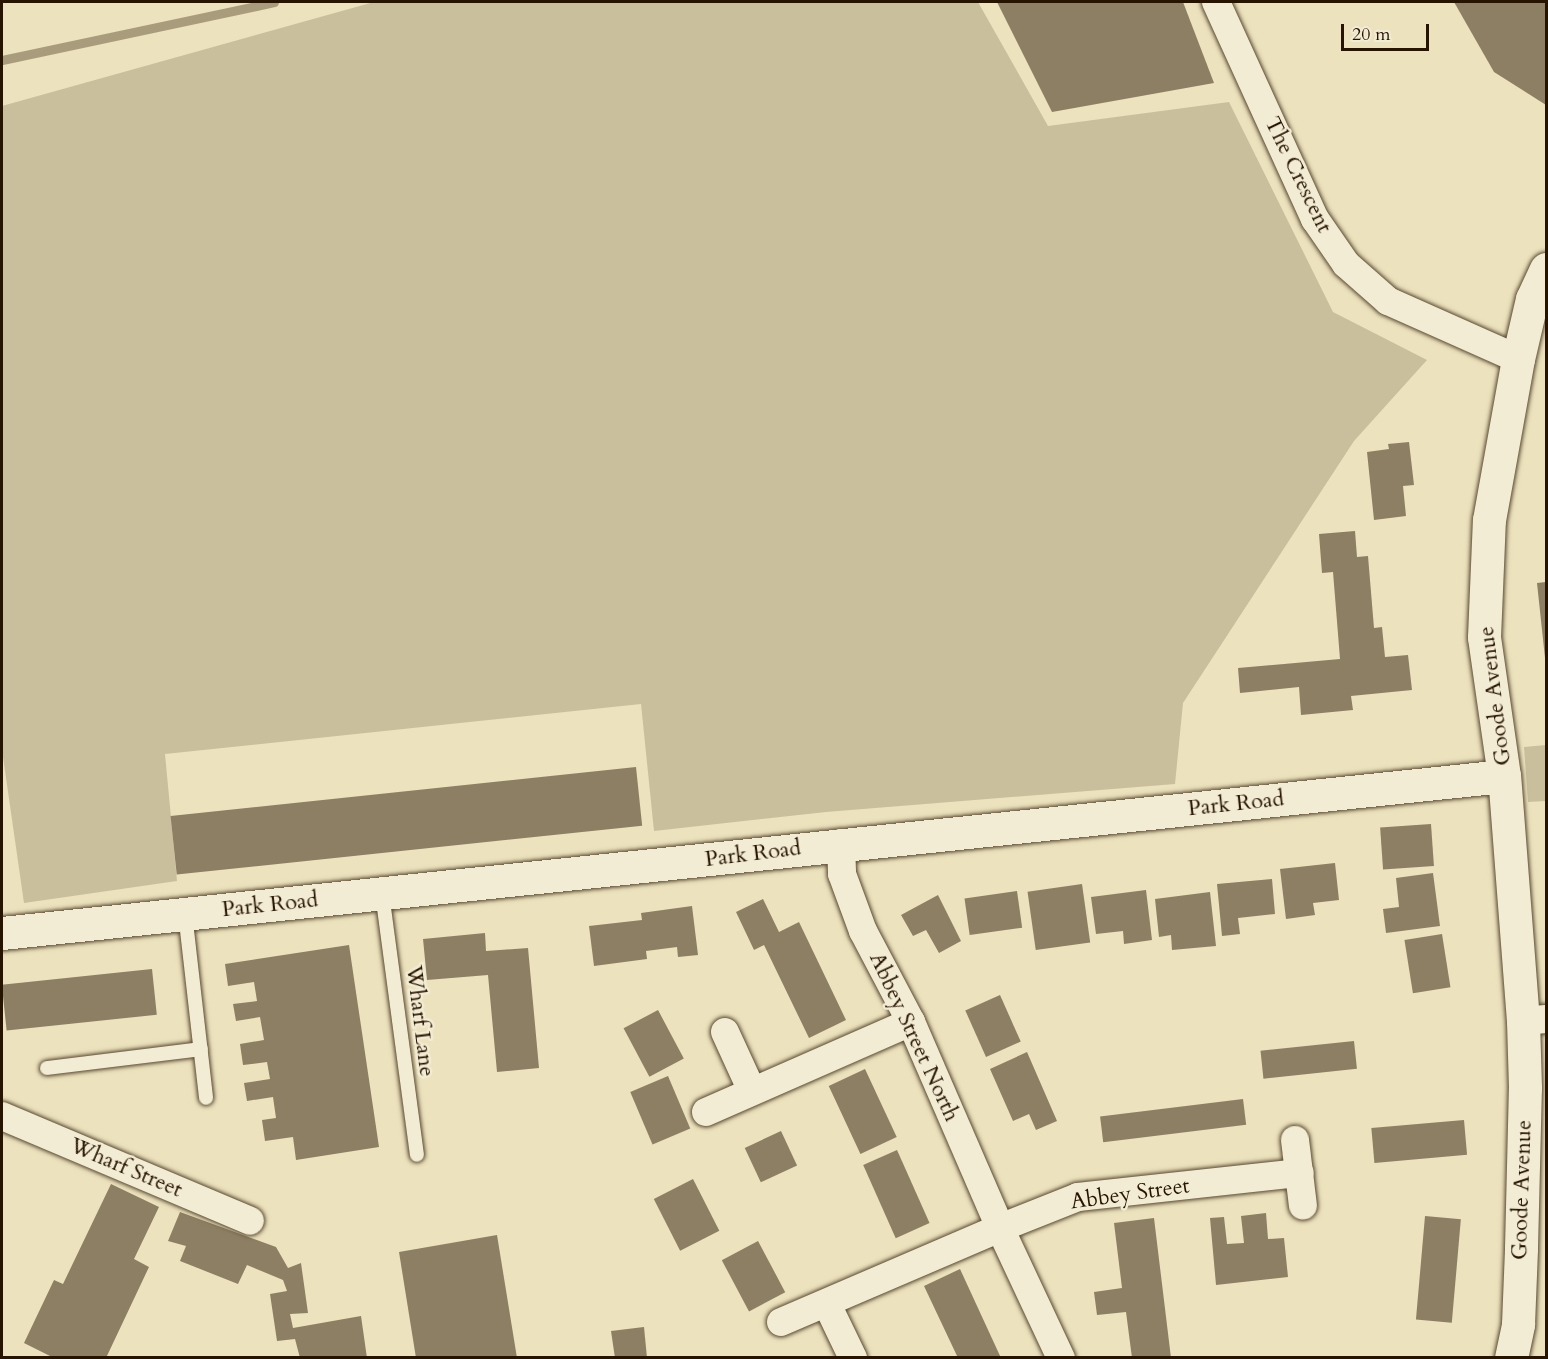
<!DOCTYPE html>
<style>
body{margin:0}
#map{position:relative;width:1548px;height:1359px;overflow:hidden;background:#ece2bd;font-family:Cardo,serif}
div>[style]{position:absolute}
[style*='--x']{left:calc(var(--x)*1px);top:calc(var(--y)*1px);width:calc(var(--w)*1px);rotate:calc(var(--a)*1deg)}
.green>*{inset:0;background:#cabf9d}
.stream>*{height:9px;margin:-4.5px;padding:0 4.5px;transform-origin:4.5px;border-radius:4.5px;background:#a99c7d}
.building>*{inset:0;background:#8d7f63;transform-origin:0 0}
.roads{filter:drop-shadow(0 0 2px #584830) drop-shadow(0 0 2px #584830)}
.lane>*{height:14px;margin:-7px;padding:0 7px;transform-origin:7px;border-radius:7px;background:#f3ecd4}
.street>*{height:28px;margin:-14px;padding:0 14px;transform-origin:14px;border-radius:14px;background:#f3ecd4}
.secondary>*{height:33px;margin:-16.5px;padding:0 16.5px;transform-origin:16.5px;border-radius:16.5px;background:#f3ecd4}
span{translate:-50% -50%;white-space:nowrap;text-align:center;line-height:1.15;-webkit-text-stroke:5px #f3ecd4;paint-order:stroke}
.street-label{font-size:22px;color:#261401}
.frame{position:absolute;inset:0;border:3px solid #261401;pointer-events:none}
.scale{position:absolute;left:1341px;top:24px;width:88px;height:27px;box-sizing:border-box;border:3px solid #261401;border-top:0;padding-left:8px;font-size:18px;line-height:21px;white-space:nowrap;color:#261401;-webkit-text-stroke:4px #f3ecd4;paint-order:stroke}
</style>
<div id="map">
<div class="green">
<i style="clip-path:polygon(374px 2px,978px 2px,1048px 126px,1229px 102px,1333px 312px,1427px 360px,1354px 441px,1183px 703px,1175px 784px,826px 812px,654px 831px,641px 704px,165px 754px,177px 881px,24px 903px,2px 750px,2px 106px)"></i>
<i style="clip-path:polygon(1546px 745px,1546px 801px,1528px 802px,1524px 747px)"></i>
</div>
<div class="stream">
<i style="--x:2;--y:60;--w:278;--a:-12"></i>
</div>
<div class="building">
<i style="clip-path:polygon(997px 2px,1183px 2px,1214px 83px,1052px 112px)"></i>
<i style="clip-path:polygon(1454px 2px,1546px 2px,1546px 105px,1494px 72px)"></i>
<i style="clip-path:polygon(1409px 442px,1414px 485px,1403px 486px,1406px 516px,1374px 520px,1367px 452px,1389px 449px,1388px 444px)"></i>
<i style="clip-path:polygon(1355px 531px,1357px 557px,1368px 556px,1374px 628px,1382px 627px,1385px 657px,1408px 655px,1412px 690px,1351px 696px,1353px 710px,1301px 715px,1299px 687px,1240px 693px,1238px 668px,1340px 659px,1333px 572px,1322px 573px,1319px 534px)"></i>
<i style="clip-path:polygon(1546px 582px,1546px 658px,1545px 658px,1537px 583px)"></i>
<i style="left:636px;top:767px;width:59px;height:468px;rotate:84deg"></i>
<i style="left:1431px;top:824px;width:42px;height:51px;rotate:86deg"></i>
<i style="clip-path:polygon(1335px 863px,1339px 900px,1313px 903px,1315px 915px,1286px 919px,1280px 869px)"></i>
<i style="clip-path:polygon(1433px 873px,1440px 926px,1386px 933px,1383px 909px,1399px 907px,1396px 878px)"></i>
<i style="clip-path:polygon(1272px 879px,1275px 914px,1238px 918px,1240px 934px,1222px 936px,1217px 884px)"></i>
<i style="left:1082px;top:884px;width:59px;height:55px;rotate:82deg"></i>
<i style="clip-path:polygon(1146px 890px,1152px 940px,1124px 944px,1123px 931px,1096px 934px,1091px 897px)"></i>
<i style="left:1017px;top:891px;width:37px;height:53px;rotate:82deg"></i>
<i style="clip-path:polygon(1210px 892px,1216px 946px,1172px 950px,1171px 935px,1159px 937px,1155px 899px)"></i>
<i style="clip-path:polygon(938px 895px,961px 941px,939px 953px,926px 930px,913px 936px,901px 915px)"></i>
<i style="clip-path:polygon(763px 899px,779px 932px,799px 922px,846px 1020px,809px 1038px,764px 945px,754px 950px,736px 912px)"></i>
<i style="clip-path:polygon(692px 906px,698px 955px,678px 957px,677px 947px,646px 951px,647px 959px,594px 966px,589px 926px,642px 920px,641px 913px)"></i>
<i style="clip-path:polygon(485px 933px,486px 951px,528px 948px,539px 1068px,497px 1072px,488px 975px,427px 980px,423px 939px)"></i>
<i style="left:1442px;top:934px;width:54px;height:38px;rotate:81deg"></i>
<i style="clip-path:polygon(349px 945px,379px 1147px,296px 1160px,293px 1137px,265px 1141px,262px 1120px,276px 1118px,273px 1097px,247px 1101px,244px 1083px,270px 1079px,267px 1062px,243px 1065px,240px 1044px,264px 1040px,260px 1017px,236px 1021px,233px 1004px,257px 1001px,254px 982px,228px 986px,225px 964px)"></i>
<i style="left:152px;top:969px;width:46px;height:151px;rotate:84deg"></i>
<i style="left:1000px;top:995px;width:51px;height:38px;rotate:66deg"></i>
<i style="left:658px;top:1010px;width:55px;height:39px;rotate:62deg"></i>
<i style="left:1354px;top:1041px;width:28px;height:94px;rotate:84deg"></i>
<i style="clip-path:polygon(1027px 1052px,1057px 1121px,1036px 1130px,1029px 1114px,1013px 1121px,990px 1069px)"></i>
<i style="left:865px;top:1069px;width:75px;height:40px;rotate:65deg"></i>
<i style="left:668px;top:1076px;width:57px;height:41px;rotate:67deg"></i>
<i style="left:1243px;top:1099px;width:26px;height:144px;rotate:83deg"></i>
<i style="left:1464px;top:1120px;width:35px;height:93px;rotate:85deg"></i>
<i style="left:781px;top:1131px;width:38px;height:40px;rotate:65deg"></i>
<i style="left:897px;top:1150px;width:80px;height:37px;rotate:66deg"></i>
<i style="left:693px;top:1179px;width:58px;height:44px;rotate:63deg"></i>
<i style="clip-path:polygon(111px 1184px,159px 1207px,134px 1259px,149px 1267px,106px 1358px,54px 1358px,24px 1343px,54px 1280px,63px 1284px)"></i>
<i style="clip-path:polygon(180px 1212px,276px 1247px,288px 1268px,301px 1263px,308px 1313px,290px 1314px,293px 1328px,361px 1316px,367px 1358px,300px 1358px,295px 1339px,277px 1341px,270px 1294px,287px 1291px,283px 1280px,247px 1265px,238px 1284px,180px 1261px,186px 1246px,168px 1241px)"></i>
<i style="clip-path:polygon(1266px 1213px,1268px 1239px,1284px 1238px,1288px 1277px,1216px 1285px,1210px 1218px,1224px 1217px,1227px 1244px,1244px 1243px,1241px 1216px)"></i>
<i style="left:1425px;top:1216px;width:36px;height:104px;rotate:5deg"></i>
<i style="clip-path:polygon(1154px 1218px,1171px 1358px,1132px 1358px,1126px 1312px,1097px 1315px,1094px 1292px,1122px 1288px,1114px 1223px)"></i>
<i style="clip-path:polygon(497px 1235px,517px 1358px,416px 1358px,399px 1252px)"></i>
<i style="left:758px;top:1241px;width:58px;height:41px;rotate:62deg"></i>
<i style="clip-path:polygon(960px 1269px,1001px 1358px,958px 1358px,924px 1286px)"></i>
<i style="clip-path:polygon(644px 1327px,647px 1358px,615px 1358px,611px 1331px)"></i>
</div>
<div class="roads">
<div class="lane">
<i style="--x:382;--y:893;--w:264;--a:82.4"></i>
<i style="--x:185;--y:913;--w:186;--a:83.5"></i>
<i style="--x:47;--y:1068;--w:155;--a:-7"></i>
</div>
<div class="street">
<i style="--x:1216;--y:2;--w:239;--a:65.5"></i>
<i style="--x:1315;--y:219;--w:55;--a:55.4"></i>
<i style="--x:1346;--y:264;--w:56;--a:41.4"></i>
<i style="--x:1388;--y:301;--w:142;--a:24"></i>
<i style="--x:841;--y:843;--w:31;--a:88"></i>
<i style="--x:842;--y:874;--w:61;--a:69.8"></i>
<i style="--x:863;--y:931;--w:103;--a:62.2"></i>
<i style="--x:911;--y:1022;--w:224;--a:66.6"></i>
<i style="--x:1000;--y:1228;--w:144;--a:64.9"></i>
<i style="--x:1523;--y:1021;--w:23;--a:-5"></i>
<i style="--x:725;--y:1032;--w:65;--a:65.4"></i>
<i style="--x:706;--y:1112;--w:224;--a:-23.7"></i>
<i style="--x:2;--y:1116;--w:269;--a:22.9"></i>
<i style="--x:1295;--y:1140;--w:66;--a:83.1"></i>
<i style="--x:827;--y:1304;--w:60;--a:64.3"></i>
<i style="--x:781;--y:1322;--w:238;--a:-23.2"></i>
<i style="--x:1000;--y:1228;--w:84;--a:-21.7"></i>
<i style="--x:1078;--y:1197;--w:223;--a:-6.2"></i>
</div>
<div class="secondary">
<i style="--x:2;--y:933;--w:1510;--a:-5.97"></i>
<i style="--x:1511;--y:1358;--w:35;--a:-78"></i>
<i style="--x:1518;--y:1324;--w:76;--a:-87.7"></i>
<i style="--x:1521;--y:1248;--w:160;--a:-88.6"></i>
<i style="--x:1525;--y:1088;--w:67;--a:-91.7"></i>
<i style="--x:1523;--y:1021;--w:246;--a:-94.4"></i>
<i style="--x:1504;--y:776;--w:140;--a:-98.2"></i>
<i style="--x:1484;--y:637;--w:117;--a:-87.6"></i>
<i style="--x:1489;--y:520;--w:164;--a:-79.8"></i>
<i style="--x:1518;--y:359;--w:62;--a:-76.9"></i>
<i style="--x:1532;--y:299;--w:33;--a:-65"></i>
</div>
</div>
<div class="street-label">
<span style="left:1298px;top:175px;rotate:64deg">The Crescent</span>
<span style="left:1495px;top:696px;rotate:-97deg">Goode Avenue</span>
<span style="left:1236px;top:804px;rotate:-6deg">Park Road</span>
<span style="left:753px;top:854px;rotate:-7deg">Park Road</span>
<span style="left:270px;top:905px;rotate:-6deg">Park Road</span>
<span style="left:420px;top:1021px;rotate:83deg">Wharf Lane</span>
<span style="left:914px;top:1037px;rotate:65deg">Abbey Street North</span>
<span style="left:126px;top:1168px;rotate:23deg">Wharf Street</span>
<span style="left:1522px;top:1190px;rotate:-88deg">Goode Avenue</span>
<span style="left:1130px;top:1194px;rotate:-8deg">Abbey Street</span>
</div>
<div class="frame"></div>
<div class="scale">20 m</div>
</div>
